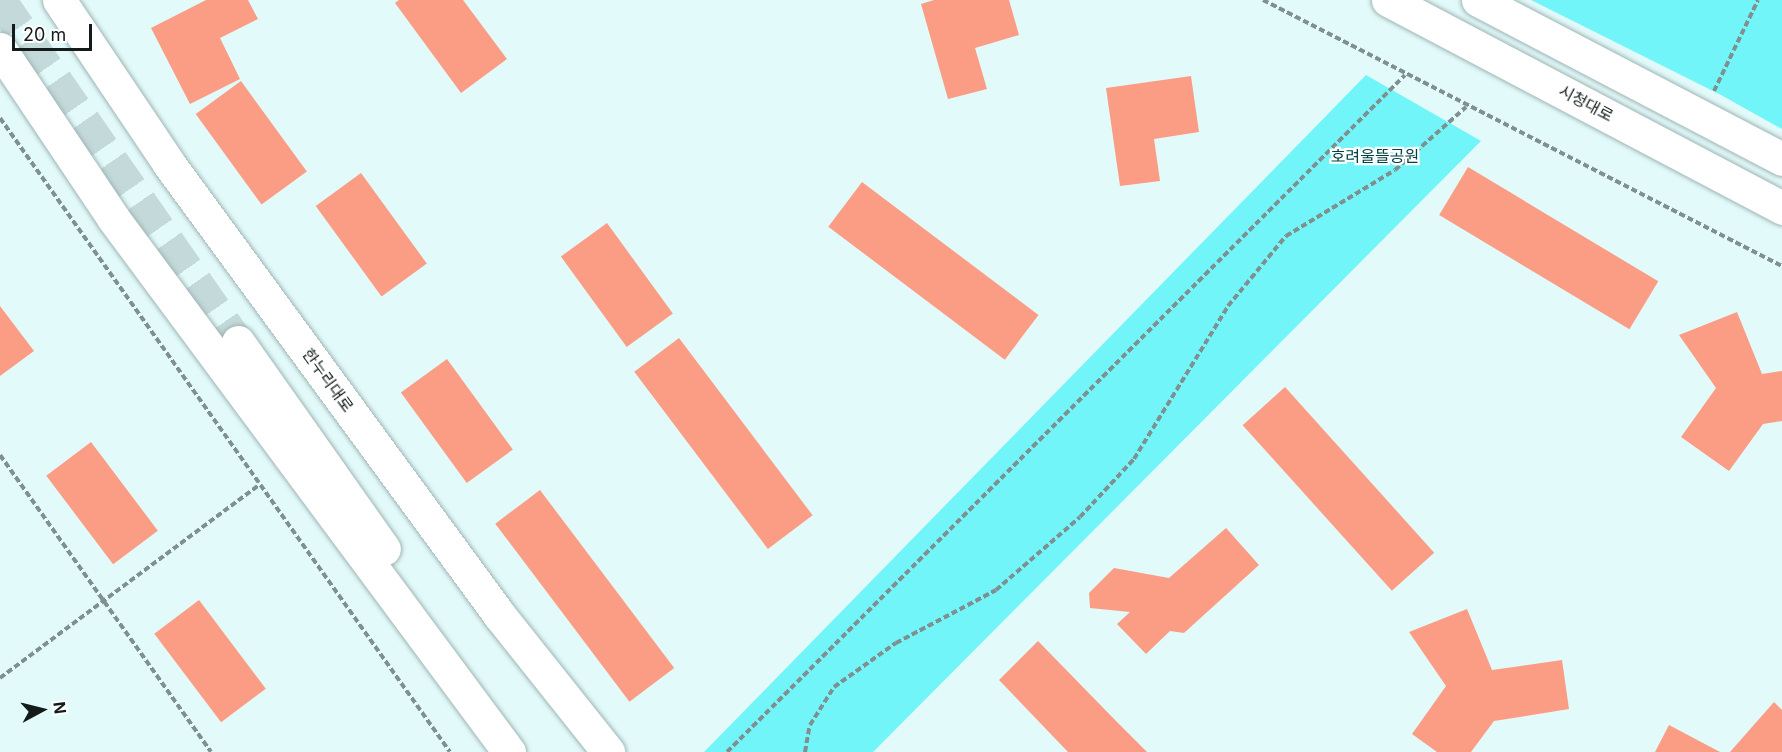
<!DOCTYPE html>
<meta charset="utf-8">
<style>
body{margin:0}
#map{position:relative;width:1782px;height:752px;overflow:hidden;background:#e3fafa;font-family:Inter,"Noto Sans KR",sans-serif}
div>[style]{position:absolute}
[style*='--x']{left:calc(var(--x)*1px);top:calc(var(--y)*1px);width:calc(var(--w)*1px);rotate:calc(var(--a)*1deg)}
.green>*{inset:0;background:#71f5f9}
.building>*{inset:0;background:#fa9d84;transform-origin:0 0}
.minor-tunnel>*{height:33px;margin-top:-16.5px;transform-origin:0;background:repeating-linear-gradient(90deg,#c4d9d9 0 33px,transparent 0 49px)}
.path>*{height:4px;margin-top:-2px;transform-origin:0;background:repeating-linear-gradient(90deg,#808f8f 0 6px,transparent 0 9px)}
.roads{filter:drop-shadow(0 0 2px #9fb5b5) drop-shadow(0 0 2px #9fb5b5)}
.minor>*{height:33px;margin:-16.5px;padding:0 16.5px;transform-origin:16.5px;border-radius:16.5px;background:#fff}
span{translate:-50% -50%;white-space:nowrap;text-align:center;line-height:1.15;-webkit-text-stroke:4.5px #fff;paint-order:stroke}
.street-label{font-size:16px;color:#131b1b}
.park-label{font-size:16px;color:#004143}
.north{position:absolute;left:12px;top:680px;width:60px;height:60px;-webkit-text-stroke:4px #fff;paint-order:stroke;rotate:83deg;font-size:16px;font-weight:700;line-height:24px;text-align:center;color:#131b1b}
.north::after{content:'';display:block;margin:auto;width:21px;height:27px;background:#131b1b;clip-path:polygon(50% 0,100% 100%,50% 72%,0 100%)}
.scale{position:absolute;left:12px;top:24px;width:80px;height:27px;box-sizing:border-box;border:3px solid #131b1b;border-top:0;padding-left:8px;font-size:18px;line-height:21px;white-space:nowrap;color:#131b1b;-webkit-text-stroke:4px #fff;paint-order:stroke}
</style>
<div id="map">
<div class="green">
<i style="clip-path:polygon(1531px 0,1782px 0,1782px 129px,1721px 95px)"></i>
<i style="clip-path:polygon(1366px 75px,1481px 141px,873px 752px,704px 752px)"></i>
</div>
<div class="building">
<i style="clip-path:polygon(206px 0,248px 0,258px 19px,220px 38px,240px 79px,190px 104px,151px 28px)"></i>
<i style="clip-path:polygon(399px 0,463px 0,507px 59px,461px 93px,395px 3px)"></i>
<i style="clip-path:polygon(934px 0,1009px 0,1019px 35px,975px 48px,987px 89px,948px 99px,921px 4px)"></i>
<i style="clip-path:polygon(1191px 76px,1199px 132px,1154px 139px,1160px 181px,1120px 186px,1106px 88px)"></i>
<i style="left:241px;top:81px;width:112px;height:56px;rotate:54deg"></i>
<i style="left:1468px;top:167px;width:222px;height:56px;rotate:31deg"></i>
<i style="left:361px;top:173px;width:112px;height:56px;rotate:54deg"></i>
<i style="left:862px;top:182px;width:221px;height:56px;rotate:37deg"></i>
<i style="left:607px;top:223px;width:112px;height:57px;rotate:54deg"></i>
<i style="clip-path:polygon(0 306px,34px 351px,0 376px)"></i>
<i style="clip-path:polygon(1737px 312px,1762px 374px,1782px 371px,1782px 421px,1763px 424px,1729px 471px,1681px 437px,1716px 388px,1679px 335px)"></i>
<i style="left:679px;top:338px;width:222px;height:56px;rotate:53deg"></i>
<i style="left:447px;top:359px;width:112px;height:57px;rotate:54deg"></i>
<i style="left:1285px;top:387px;width:223px;height:57px;rotate:48deg"></i>
<i style="left:91px;top:442px;width:111px;height:56px;rotate:53deg"></i>
<i style="left:540px;top:490px;width:223px;height:56px;rotate:53deg"></i>
<i style="clip-path:polygon(1226px 528px,1259px 565px,1184px 633px,1170px 631px,1146px 654px,1117px 624px,1130px 612px,1090px 608px,1089px 593px,1114px 568px,1169px 578px)"></i>
<i style="left:199px;top:600px;width:111px;height:56px;rotate:53deg"></i>
<i style="clip-path:polygon(1467px 609px,1492px 670px,1562px 660px,1569px 709px,1494px 721px,1471px 752px,1437px 752px,1412px 734px,1446px 686px,1409px 632px)"></i>
<i style="clip-path:polygon(1038px 641px,1116px 721px,1147px 752px,1068px 752px,999px 680px)"></i>
<i style="clip-path:polygon(1774px 702px,1782px 710px,1782px 752px,1730px 752px)"></i>
<i style="clip-path:polygon(1669px 725px,1720px 752px,1655px 752px)"></i>
</div>
<div class="minor-tunnel">
<i style="--x:0;--y:0;--w:417;--a:55.2"></i>
</div>
<div class="path">
<i style="--x:1263;--y:0;--w:583;--a:27.14"></i>
<i style="--x:1714;--y:91;--w:101;--a:-64.2"></i>
<i style="--x:0;--y:118;--w:777;--a:54.63"></i>
<i style="--x:0;--y:455;--w:364;--a:54.6"></i>
<i style="--x:0;--y:678;--w:322;--a:-36.7"></i>
<i style="--x:727;--y:752;--w:958;--a:-44.96"></i>
<i style="--x:805;--y:752;--w:27;--a:-80"></i>
<i style="--x:810;--y:725;--w:45;--a:-57.7"></i>
<i style="--x:834;--y:687;--w:76;--a:-35.4"></i>
<i style="--x:896;--y:643;--w:113;--a:-27.9"></i>
<i style="--x:996;--y:590;--w:111;--a:-41"></i>
<i style="--x:1080;--y:517;--w:79;--a:-47"></i>
<i style="--x:1134;--y:459;--w:180;--a:-58.4"></i>
<i style="--x:1228;--y:306;--w:91;--a:-50.4"></i>
<i style="--x:1286;--y:236;--w:127;--a:-31.2"></i>
<i style="--x:1395;--y:170;--w:95;--a:-41.6"></i>
</div>
<div class="roads">
<div class="minor">
<i style="--x:59;--y:0;--w:197;--a:56.1"></i>
<i style="--x:169;--y:164;--w:560;--a:53.78"></i>
<i style="--x:500;--y:616;--w:174;--a:51.5"></i>
<i style="--x:1388;--y:0;--w:446;--a:27.8"></i>
<i style="--x:1478;--y:0;--w:343;--a:27.6"></i>
<i style="--x:0;--y:49;--w:203;--a:56.2"></i>
<i style="--x:113;--y:218;--w:665;--a:53.44"></i>
<i style="--x:238;--y:342;--w:253;--a:54.8"></i>
</div>
</div>
<div class="street-label">
<span style="left:1586px;top:103px;rotate:28deg">시청대로</span>
<span style="left:328px;top:380px;rotate:54deg">한누리대로</span>
</div>
<div class="park-label">
<span style="left:1375px;top:156px">호려울뜰공원</span>
</div>
<div class="north">N</div>
<div class="scale">20 m</div>
</div>
